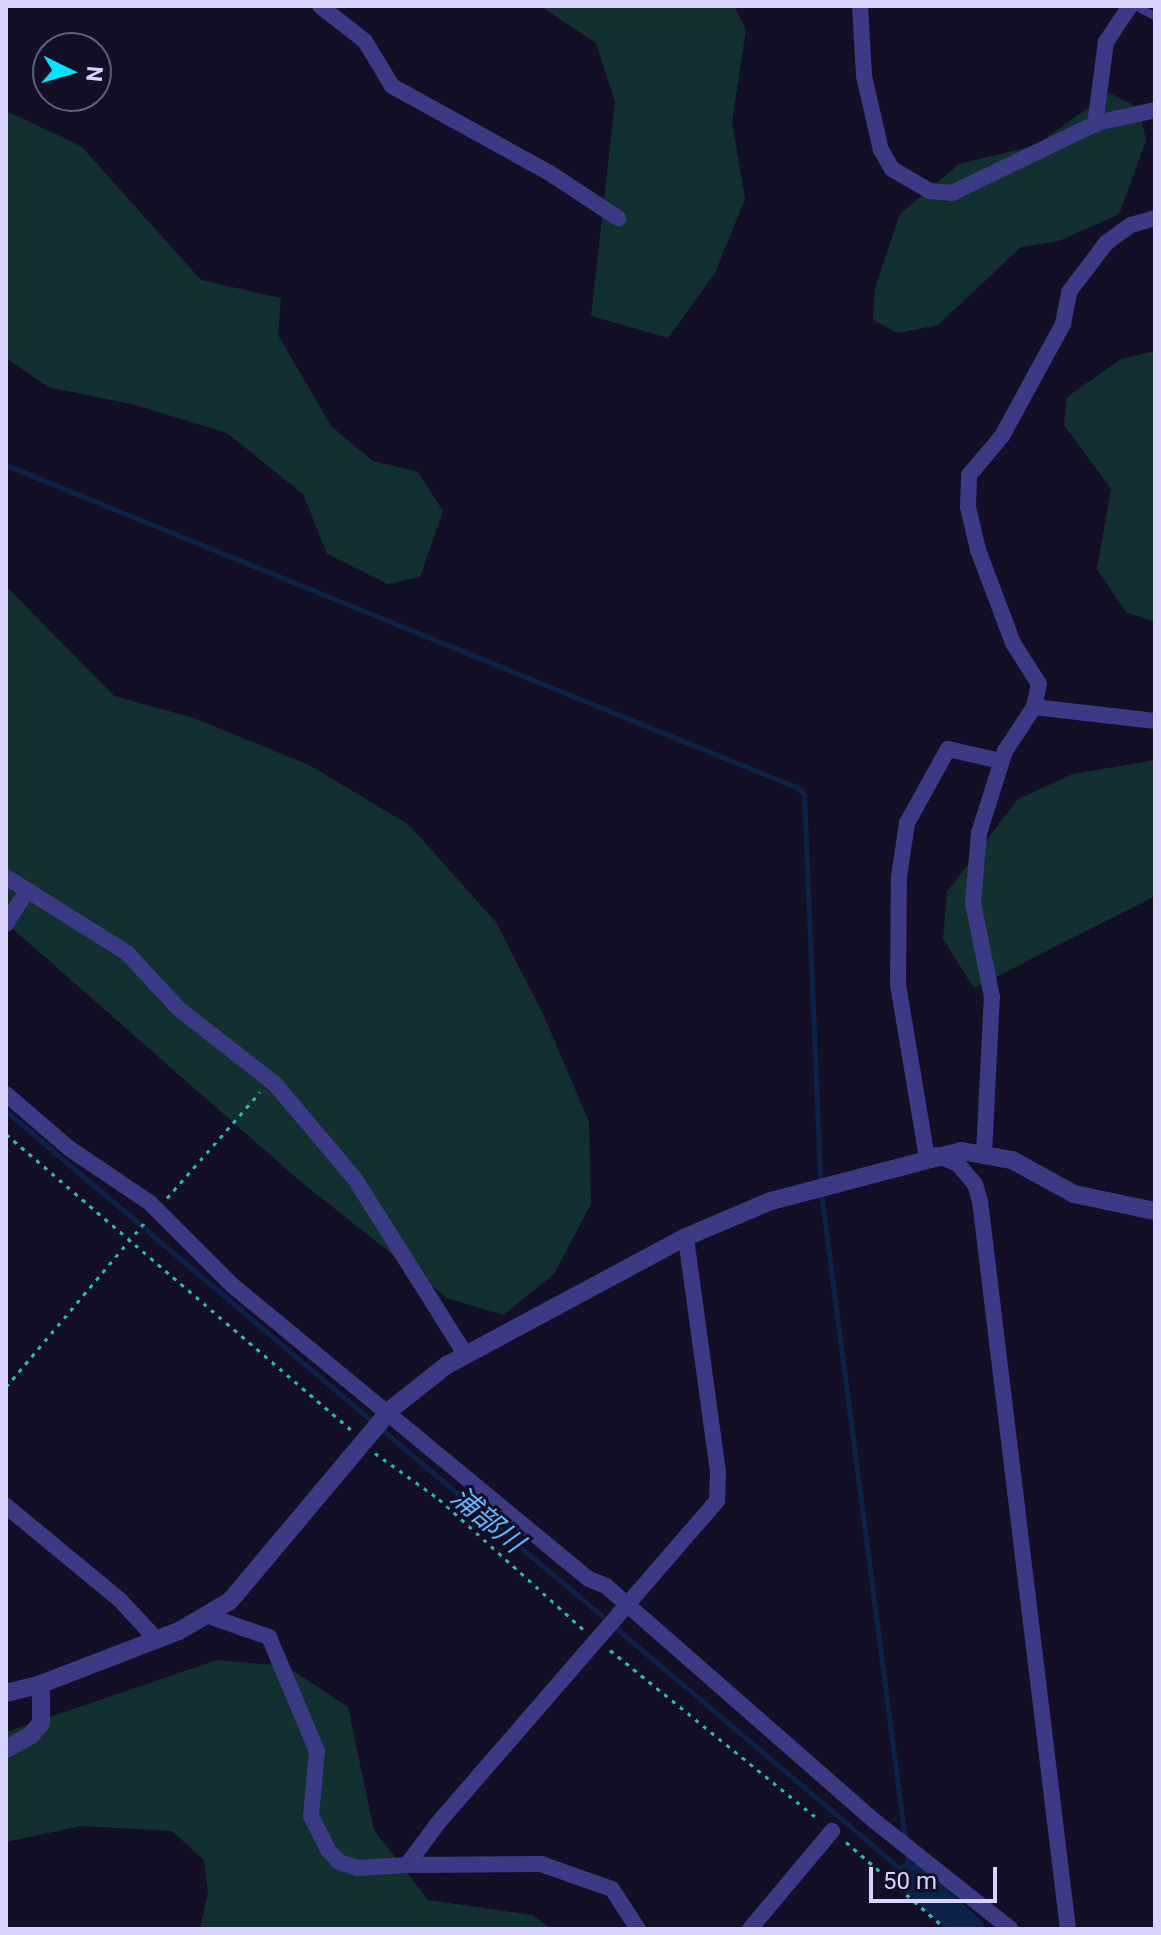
<!DOCTYPE html>
<meta charset="utf-8">
<style>
body{margin:0}
#map{position:relative;width:1161px;height:1935px;overflow:hidden;background:#130f26;font-family:Roboto,"Noto Sans JP",sans-serif}
div>[style]{position:absolute}
[style*='--x']{left:calc(var(--x)*1px);top:calc(var(--y)*1px);width:calc(var(--w)*1px);rotate:calc(var(--a)*1deg)}
.green>*{inset:0;background:#12302f}
.stream>*{height:5px;margin:-2.5px;padding:0 2.5px;transform-origin:2.5px;border-radius:2.5px;background:#0c2248}
.river>*{height:30px;margin:-15px;padding:0 15px;transform-origin:15px;border-radius:15px;background:#0c2248}
.path>*{height:3px;margin-top:-1.5px;transform-origin:0;background:repeating-linear-gradient(90deg,#2fb8b0 0 4px,transparent 0 10px)}
.service>*{height:8px;margin:-4px;padding:0 4px;transform-origin:4px;border-radius:4px;background:#3d3a85}
.minor>*{height:16px;margin:-8px;padding:0 8px;transform-origin:8px;border-radius:8px;background:#3d3a85}
.tertiary>*{height:18px;margin:-9px;padding:0 9px;transform-origin:9px;border-radius:9px;background:#3d3a85}
span{translate:-50% -50%;white-space:nowrap;text-align:center;line-height:1.15;-webkit-text-stroke:6px #130f26;paint-order:stroke}
.water-label{font-size:28px;color:#62b6ff;font-style:italic}
.frame{position:absolute;inset:0;border:8px solid #d9d4ff;pointer-events:none}
.north{position:absolute;left:32px;top:32px;width:80px;height:80px;box-sizing:border-box;background:#130f26;border:2px solid #625e7d;border-radius:50%;rotate:95deg;font-size:22px;font-weight:700;line-height:32px;text-align:center;color:#d9d4ff}
.north::after{content:'';display:block;margin:auto;width:28px;height:36px;background:#00e5ff;clip-path:polygon(50% 0,100% 100%,50% 72%,0 100%)}
.scale{position:absolute;left:869px;top:1867px;width:128px;height:36px;box-sizing:border-box;border:4px solid #d9d4ff;border-top:0;padding-left:10px;font-size:24px;line-height:28px;white-space:nowrap;color:#d9d4ff;-webkit-text-stroke:6px #130f26;paint-order:stroke}
</style>
<div id="map">
<div class="green">
<i style="clip-path:polygon(540px 6px,734px 6px,746px 30px,732px 122px,745px 199px,715px 273px,668px 338px,591px 316px,615px 102px,596px 43px)"></i>
<i style="clip-path:polygon(1109px 93px,1139px 108px,1146px 141px,1119px 214px,1059px 241px,1021px 247px,938px 325px,898px 333px,873px 320px,875px 288px,900px 214px,959px 164px,1036px 145px)"></i>
<i style="clip-path:polygon(6px 111px,81px 146px,201px 280px,281px 298px,278px 335px,331px 426px,373px 461px,418px 472px,443px 511px,420px 577px,387px 584px,327px 554px,303px 494px,227px 433px,135px 405px,48px 387px,6px 358px)"></i>
<i style="clip-path:polygon(1155px 351px,1155px 622px,1126px 612px,1097px 569px,1111px 489px,1064px 425px,1067px 397px,1121px 359px)"></i>
<i style="clip-path:polygon(6px 586px,114px 696px,194px 718px,311px 766px,409px 825px,496px 922px,544px 1016px,589px 1122px,591px 1204px,554px 1274px,503px 1315px,447px 1298px,300px 1181px,6px 923px)"></i>
<i style="clip-path:polygon(1155px 760px,1155px 896px,974px 988px,943px 939px,947px 892px,1018px 799px,1073px 774px)"></i>
<i style="clip-path:polygon(217px 1660px,286px 1666px,348px 1707px,374px 1830px,428px 1900px,532px 1915px,552px 1929px,200px 1929px,208px 1892px,204px 1860px,172px 1831px,81px 1826px,6px 1842px,6px 1732px)"></i>
</div>
<div class="stream">
<i style="--x:6;--y:465;--w:853;--a:22.18"></i>
<i style="--x:796;--y:787;--w:11;--a:41"></i>
<i style="--x:804;--y:794;--w:388;--a:87.6"></i>
<i style="--x:6;--y:1111;--w:1185;--a:40.28"></i>
<i style="--x:821;--y:1192;--w:653;--a:82.61"></i>
<i style="--x:906;--y:1850;--w:27;--a:82"></i>
</div>
<div class="river">
<i style="--x:910;--y:1877;--w:79;--a:41.4"></i>
</div>
<div class="path">
<i style="--x:6;--y:1134;--w:456;--a:40.6"></i>
<i style="--x:167;--y:1198;--w:141;--a:-48.7"></i>
<i style="--x:6;--y:1387;--w:217;--a:-49.9"></i>
<i style="--x:375;--y:1453;--w:79;--a:35.7"></i>
<i style="--x:439;--y:1499;--w:197;--a:42.1"></i>
<i style="--x:610;--y:1650;--w:268;--a:39.1"></i>
<i style="--x:846;--y:1842;--w:133;--a:41"></i>
</div>
<div class="service">
<i style="--x:1135;--y:6;--w:22;--a:27"></i>
</div>
<div class="minor">
<i style="--x:320;--y:6;--w:57;--a:37.9"></i>
<i style="--x:365;--y:41;--w:52;--a:59"></i>
<i style="--x:392;--y:86;--w:178;--a:28.9"></i>
<i style="--x:548;--y:172;--w:84;--a:33.3"></i>
<i style="--x:860;--y:6;--w:70;--a:86.7"></i>
<i style="--x:864;--y:76;--w:76;--a:77.1"></i>
<i style="--x:881;--y:150;--w:22;--a:60"></i>
<i style="--x:892;--y:169;--w:44;--a:30.1"></i>
<i style="--x:930;--y:191;--w:22;--a:5"></i>
<i style="--x:952;--y:193;--w:161;--a:-25.8"></i>
<i style="--x:1097;--y:123;--w:59;--a:-12.6"></i>
<i style="--x:1095;--y:125;--w:84;--a:-82.5"></i>
<i style="--x:1106;--y:42;--w:43;--a:-56.3"></i>
<i style="--x:1034;--y:707;--w:122;--a:6.6"></i>
<i style="--x:6;--y:877;--w:143;--a:32.1"></i>
<i style="--x:127;--y:953;--w:76;--a:47.1"></i>
<i style="--x:179;--y:1009;--w:122;--a:38"></i>
<i style="--x:275;--y:1084;--w:124;--a:49.9"></i>
<i style="--x:355;--y:1179;--w:208;--a:57.8"></i>
<i style="--x:6;--y:924;--w:40;--a:-58"></i>
<i style="--x:6;--y:1094;--w:84;--a:40.7"></i>
<i style="--x:70;--y:1149;--w:97;--a:34"></i>
<i style="--x:150;--y:1203;--w:116;--a:45"></i>
<i style="--x:232;--y:1285;--w:462;--a:39.5"></i>
<i style="--x:589;--y:1579;--w:18;--a:22"></i>
<i style="--x:606;--y:1586;--w:354;--a:41.2"></i>
<i style="--x:872;--y:1819;--w:177;--a:38.4"></i>
<i style="--x:984;--y:1153;--w:156;--a:-87.1"></i>
<i style="--x:992;--y:997;--w:96;--a:-101.4"></i>
<i style="--x:973;--y:903;--w:70;--a:-85.1"></i>
<i style="--x:979;--y:833;--w:86;--a:-72.4"></i>
<i style="--x:1005;--y:751;--w:53;--a:-56.6"></i>
<i style="--x:1034;--y:707;--w:24;--a:-78"></i>
<i style="--x:1039;--y:684;--w:49;--a:-122.4"></i>
<i style="--x:1013;--y:643;--w:99;--a:-110.6"></i>
<i style="--x:978;--y:550;--w:44;--a:-103.1"></i>
<i style="--x:968;--y:507;--w:32;--a:-88"></i>
<i style="--x:969;--y:475;--w:51;--a:-49.8"></i>
<i style="--x:1002;--y:436;--w:128;--a:-61.4"></i>
<i style="--x:1063;--y:324;--w:33;--a:-79"></i>
<i style="--x:1069;--y:292;--w:61;--a:-52.9"></i>
<i style="--x:1106;--y:243;--w:31;--a:-36"></i>
<i style="--x:1131;--y:225;--w:25;--a:-16"></i>
<i style="--x:936;--y:1155;--w:24;--a:22"></i>
<i style="--x:958;--y:1164;--w:26;--a:50"></i>
<i style="--x:975;--y:1184;--w:18;--a:74"></i>
<i style="--x:980;--y:1201;--w:733;--a:83.11"></i>
<i style="--x:927;--y:1158;--w:175;--a:-99.5"></i>
<i style="--x:898;--y:985;--w:108;--a:-89.5"></i>
<i style="--x:899;--y:877;--w:55;--a:-81.6"></i>
<i style="--x:907;--y:823;--w:85;--a:-61"></i>
<i style="--x:948;--y:749;--w:54;--a:12.8"></i>
<i style="--x:6;--y:1506;--w:148;--a:39.5"></i>
<i style="--x:120;--y:1600;--w:54;--a:47.2"></i>
<i style="--x:208;--y:1616;--w:65;--a:19"></i>
<i style="--x:269;--y:1637;--w:124;--a:67.2"></i>
<i style="--x:317;--y:1751;--w:65;--a:95.3"></i>
<i style="--x:311;--y:1816;--w:38;--a:63"></i>
<i style="--x:328;--y:1850;--w:16;--a:47"></i>
<i style="--x:339;--y:1862;--w:20;--a:18"></i>
<i style="--x:358;--y:1868;--w:49;--a:-3.5"></i>
<i style="--x:638;--y:1929;--w:48;--a:-123"></i>
<i style="--x:612;--y:1889;--w:75;--a:-160.6"></i>
<i style="--x:541;--y:1864;--w:134;--a:179.6"></i>
<i style="--x:407;--y:1865;--w:52;--a:-53.6"></i>
<i style="--x:438;--y:1823;--w:426;--a:-49.1"></i>
<i style="--x:717;--y:1501;--w:29;--a:-88"></i>
<i style="--x:718;--y:1472;--w:237;--a:-97.8"></i>
<i style="--x:750;--y:1929;--w:128;--a:-50.1"></i>
</div>
<div class="tertiary">
<i style="--x:6;--y:1693;--w:36;--a:-14"></i>
<i style="--x:6;--y:1749;--w:29;--a:-29"></i>
<i style="--x:31;--y:1735;--w:16;--a:-50"></i>
<i style="--x:41;--y:1723;--w:39;--a:-90"></i>
<i style="--x:41;--y:1684;--w:148;--a:-21"></i>
<i style="--x:179;--y:1631;--w:59;--a:-30.5"></i>
<i style="--x:230;--y:1601;--w:249;--a:-50"></i>
<i style="--x:390;--y:1410;--w:73;--a:-38.3"></i>
<i style="--x:447;--y:1365;--w:271;--a:-28.2"></i>
<i style="--x:686;--y:1237;--w:92;--a:-23"></i>
<i style="--x:771;--y:1201;--w:197;--a:-14.7"></i>
<i style="--x:962;--y:1151;--w:51;--a:10.2"></i>
<i style="--x:1012;--y:1160;--w:71;--a:28.7"></i>
<i style="--x:1074;--y:1194;--w:83;--a:11.9"></i>
</div>
<div class="water-label">
<span style="left:487px;top:1520px;rotate:40deg">浦部川</span>
</div>
<div class="frame"></div>
<div class="north">N</div>
<div class="scale">50 m</div>
</div>
